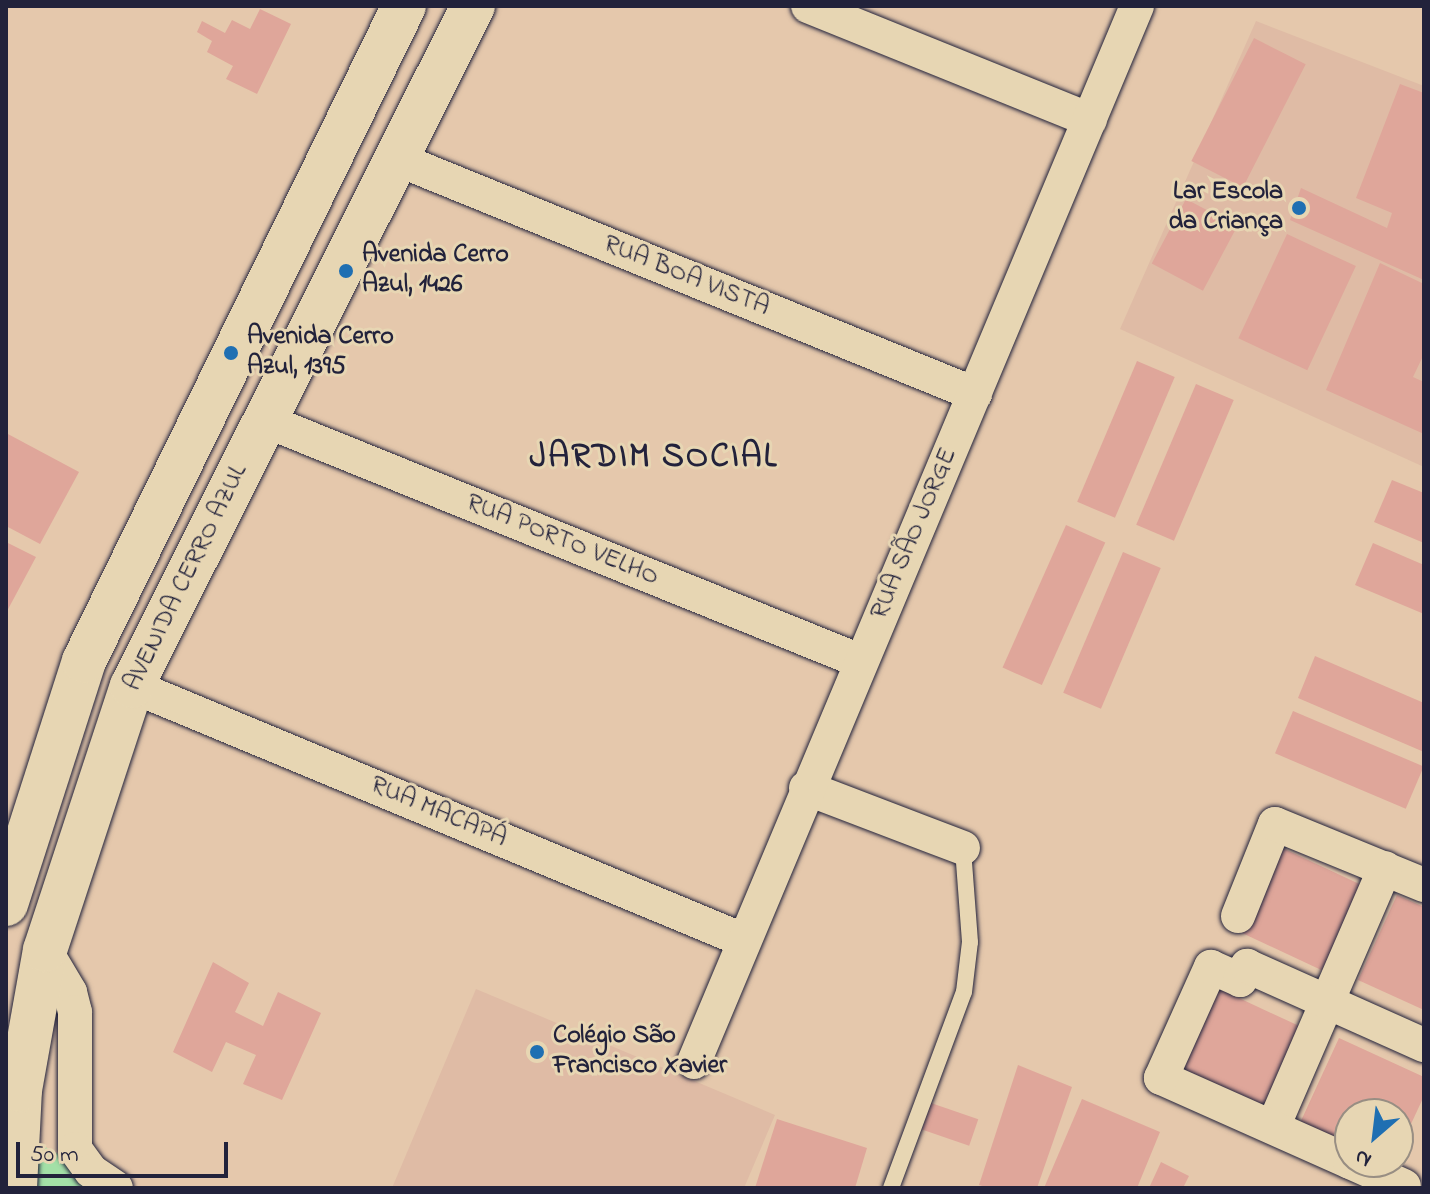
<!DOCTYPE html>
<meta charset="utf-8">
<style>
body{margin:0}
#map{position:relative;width:1430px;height:1194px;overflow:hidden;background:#e5c8ac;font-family:"Indie Flower",sans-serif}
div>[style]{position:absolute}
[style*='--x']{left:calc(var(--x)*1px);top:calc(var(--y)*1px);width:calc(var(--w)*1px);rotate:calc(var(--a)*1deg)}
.built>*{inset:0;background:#dfbba5}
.green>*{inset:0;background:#a3e0a7}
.building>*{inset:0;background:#dfa69a;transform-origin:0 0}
.roads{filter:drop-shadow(0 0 2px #22223b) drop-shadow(0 0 2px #22223b)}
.service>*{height:16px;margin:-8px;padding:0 8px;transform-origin:8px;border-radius:8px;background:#e7d6b3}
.minor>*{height:34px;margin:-17px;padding:0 17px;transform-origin:17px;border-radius:17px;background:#e7d6b3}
.secondary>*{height:44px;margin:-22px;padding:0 22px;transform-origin:22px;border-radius:22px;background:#e7d6b3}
.dots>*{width:22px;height:22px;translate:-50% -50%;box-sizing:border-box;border:4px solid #e7d6b3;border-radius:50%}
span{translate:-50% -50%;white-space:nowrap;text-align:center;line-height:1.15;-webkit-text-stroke:6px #e7d6b3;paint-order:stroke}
.poi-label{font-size:26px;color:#22223b;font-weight:700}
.right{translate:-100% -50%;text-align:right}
.left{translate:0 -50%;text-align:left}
.street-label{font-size:26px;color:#22223b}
.district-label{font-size:34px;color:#22223b;font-weight:700;letter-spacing:2px}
.frame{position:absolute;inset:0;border:8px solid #22223b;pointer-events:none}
.north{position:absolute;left:1334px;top:1098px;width:80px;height:80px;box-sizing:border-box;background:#e7d6b3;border:2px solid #988e83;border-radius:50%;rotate:208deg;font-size:22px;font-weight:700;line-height:32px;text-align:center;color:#22223b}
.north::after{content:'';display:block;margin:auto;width:28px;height:36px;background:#1f6fb2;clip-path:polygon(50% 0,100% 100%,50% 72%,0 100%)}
.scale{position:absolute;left:16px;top:1142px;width:212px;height:36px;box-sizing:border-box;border:4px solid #22223b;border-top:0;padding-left:10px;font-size:24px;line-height:28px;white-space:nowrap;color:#22223b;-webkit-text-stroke:6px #e7d6b3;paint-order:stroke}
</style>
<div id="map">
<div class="built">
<i style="clip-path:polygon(1256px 21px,1424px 86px,1424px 467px,1120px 329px)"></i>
<i style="clip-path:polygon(476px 989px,775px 1115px,744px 1188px,392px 1188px)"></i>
</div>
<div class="green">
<i style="clip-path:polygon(6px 1126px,90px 1171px,116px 1188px,6px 1188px)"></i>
</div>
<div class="building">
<i style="clip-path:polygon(260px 9px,291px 24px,257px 94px,226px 79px,233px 66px,207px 52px,212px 41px,197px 32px,202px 21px,225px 33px,232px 20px,250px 29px)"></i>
<i style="left:1254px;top:38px;width:58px;height:138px;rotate:27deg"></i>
<i style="clip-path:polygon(1400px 84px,1424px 93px,1424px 280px,1290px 220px,1301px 188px,1387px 228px,1392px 213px,1356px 198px)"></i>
<i style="left:1186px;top:199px;width:58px;height:73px;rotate:28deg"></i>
<i style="left:1287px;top:234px;width:76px;height:115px;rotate:25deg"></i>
<i style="clip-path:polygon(1380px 263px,1424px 284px,1424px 354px,1413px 377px,1424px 382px,1424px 434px,1326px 390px)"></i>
<i style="left:1137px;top:361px;width:41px;height:153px;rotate:23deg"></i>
<i style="left:1196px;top:384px;width:41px;height:153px;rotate:23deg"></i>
<i style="clip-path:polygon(6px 433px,79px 472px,40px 544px,6px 526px)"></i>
<i style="clip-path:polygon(1392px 480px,1424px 493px,1424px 543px,1374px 522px)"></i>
<i style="left:1066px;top:525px;width:43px;height:156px;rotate:24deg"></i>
<i style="clip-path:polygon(6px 542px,36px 557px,6px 613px)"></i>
<i style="clip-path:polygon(1373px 543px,1424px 565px,1424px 614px,1355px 585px)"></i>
<i style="left:1123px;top:552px;width:41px;height:153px;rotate:23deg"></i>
<i style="clip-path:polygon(1315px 656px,1424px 703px,1424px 752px,1298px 698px)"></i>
<i style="left:1293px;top:711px;width:142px;height:46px;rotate:23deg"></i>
<i style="left:1278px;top:846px;width:101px;height:94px;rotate:25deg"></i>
<i style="clip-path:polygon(1397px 895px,1424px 907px,1424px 1010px,1358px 980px)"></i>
<i style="clip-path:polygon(213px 962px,249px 983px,235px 1012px,263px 1026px,278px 992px,321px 1013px,282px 1100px,243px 1084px,256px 1055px,226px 1042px,212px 1072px,173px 1052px)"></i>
<i style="left:1209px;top:984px;width:102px;height:94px;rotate:25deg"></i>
<i style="clip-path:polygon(1339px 1038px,1424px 1077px,1424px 1096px,1398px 1152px,1398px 1114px,1350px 1114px,1350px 1146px,1300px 1123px)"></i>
<i style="clip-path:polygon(1018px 1065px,1072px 1087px,1037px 1188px,989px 1188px,979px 1185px)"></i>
<i style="clip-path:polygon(1082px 1099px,1160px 1132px,1137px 1188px,1044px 1188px)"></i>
<i style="left:931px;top:1103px;width:50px;height:28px;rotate:19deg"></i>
<i style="clip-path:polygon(777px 1119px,867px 1148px,855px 1188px,755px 1188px)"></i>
<i style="clip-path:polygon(1161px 1162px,1189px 1176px,1183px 1188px,1149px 1188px)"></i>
</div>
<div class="roads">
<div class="service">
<i style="--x:891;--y:1188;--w:209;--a:-69.6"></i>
<i style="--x:964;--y:992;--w:50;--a:-83.2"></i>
<i style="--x:970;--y:942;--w:94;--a:-94.3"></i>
</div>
<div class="minor">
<i style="--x:808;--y:6;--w:304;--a:22"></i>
<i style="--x:397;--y:159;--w:624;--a:22.13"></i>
<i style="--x:264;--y:420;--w:643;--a:22.02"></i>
<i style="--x:132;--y:686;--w:662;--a:22.57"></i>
<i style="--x:806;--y:788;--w:168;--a:20.9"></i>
<i style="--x:1238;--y:916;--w:99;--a:-68.1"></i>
<i style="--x:1275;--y:824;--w:161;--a:22.3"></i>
<i style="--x:45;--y:950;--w:49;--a:59.2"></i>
<i style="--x:70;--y:992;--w:21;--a:76"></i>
<i style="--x:75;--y:1012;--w:137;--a:90"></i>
<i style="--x:75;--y:1149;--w:27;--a:54"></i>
<i style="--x:91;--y:1171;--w:30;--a:34"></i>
<i style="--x:694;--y:1062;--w:1145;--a:-67.24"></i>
<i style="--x:1273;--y:1127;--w:282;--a:-66.6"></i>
<i style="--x:1350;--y:1162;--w:207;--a:-156"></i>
<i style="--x:1161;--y:1078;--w:122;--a:-65.8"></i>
<i style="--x:1211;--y:967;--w:32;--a:24"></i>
<i style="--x:1240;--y:980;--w:16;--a:-63"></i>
<i style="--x:1247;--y:966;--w:194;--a:24.1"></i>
<i style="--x:1350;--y:1162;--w:59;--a:24"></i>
</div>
<div class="secondary">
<i style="--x:6;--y:904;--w:255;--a:-72.2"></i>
<i style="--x:84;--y:661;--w:729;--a:-63.96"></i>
<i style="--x:15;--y:1188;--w:98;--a:-87.1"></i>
<i style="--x:20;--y:1090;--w:142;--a:-79.9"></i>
<i style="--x:45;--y:950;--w:278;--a:-71.8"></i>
<i style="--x:132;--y:686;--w:761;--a:-63.37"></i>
</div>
</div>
<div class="dots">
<i style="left:1299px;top:208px;background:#1f6fb2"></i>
<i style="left:346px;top:271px;background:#1f6fb2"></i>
<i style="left:231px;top:353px;background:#1f6fb2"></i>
<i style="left:537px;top:1052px;background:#1f6fb2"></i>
</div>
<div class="poi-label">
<span class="right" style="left:1283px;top:208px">Lar Escola<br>da Criança</span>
<span class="left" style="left:362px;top:271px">Avenida Cerro<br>Azul, 1426</span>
<span class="left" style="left:247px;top:353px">Avenida Cerro<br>Azul, 1395</span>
<span class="left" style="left:553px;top:1052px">Colégio São<br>Francisco Xavier</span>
</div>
<div class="street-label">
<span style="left:686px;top:277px;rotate:22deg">RUA BOA VISTA</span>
<span style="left:915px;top:534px;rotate:-67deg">RUA SÃO JORGE</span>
<span style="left:562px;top:541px;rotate:22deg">RUA PORTO VELHO</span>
<span style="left:187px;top:578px;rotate:-64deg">AVENIDA CERRO AZUL</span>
<span style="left:438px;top:813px;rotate:23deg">RUA MACAPÁ</span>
</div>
<div class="district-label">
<span style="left:654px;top:459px">JARDIM SOCIAL</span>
</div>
<div class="frame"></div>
<div class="north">N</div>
<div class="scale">50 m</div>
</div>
